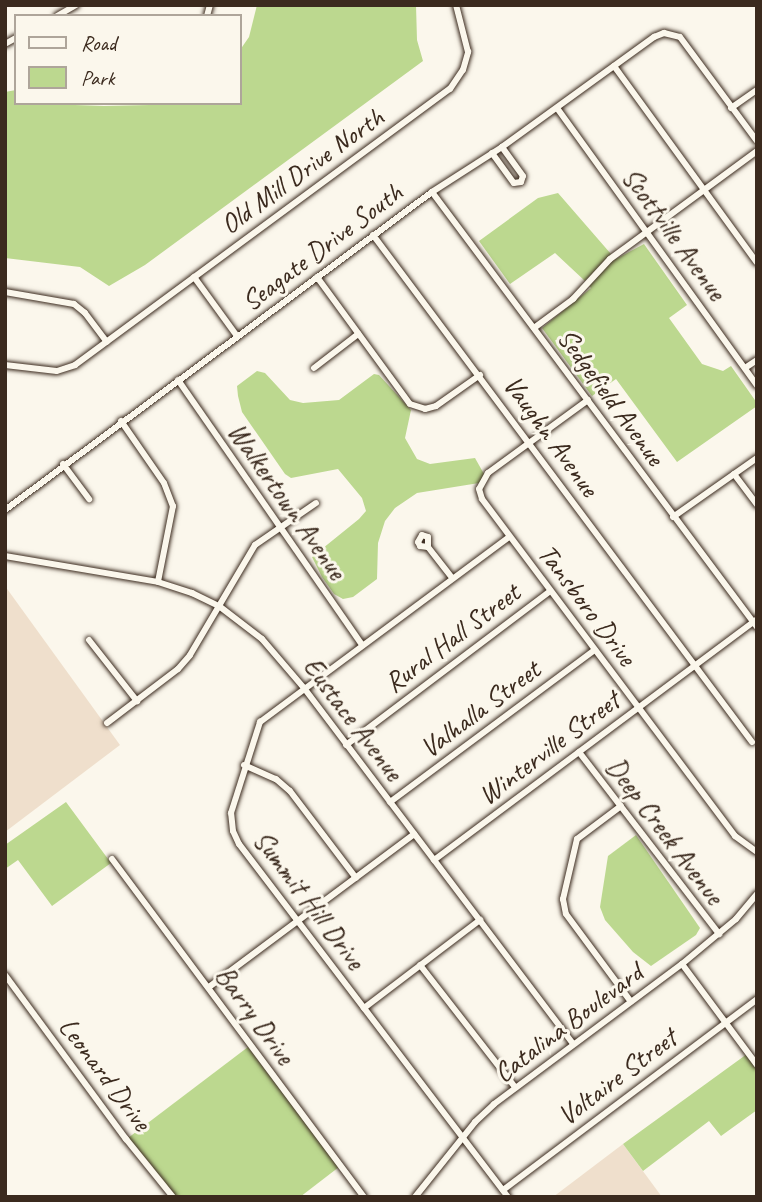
<!DOCTYPE html>
<style>
body{margin:0}
#map{position:relative;width:762px;height:1202px;overflow:hidden;background:#fbf7ec;font-family:Caveat,sans-serif}
div>[style]{position:absolute}
[style*='--x']{left:calc(var(--x)*1px);top:calc(var(--y)*1px);width:calc(var(--w)*1px);rotate:calc(var(--a)*1deg)}
.built>*{inset:0;background:#efdfcc}
.green>*{inset:0;background:#bcd88f}
.roads{filter:drop-shadow(0 0 2px #3b2a1e) drop-shadow(0 0 2px #3b2a1e)}
.minor>*{height:6px;margin:-3px;padding:0 3px;transform-origin:3px;border-radius:3px;background:#fbf7ec}
span{translate:-50% -50%;white-space:nowrap;text-align:center;line-height:1.15;-webkit-text-stroke:6px #fbf7ec;paint-order:stroke}
.street-label{font-size:28px;color:#3b2a1e}
.frame{position:absolute;inset:0;border:7px solid #3b2a1e;pointer-events:none}
.legend{position:absolute;left:14px;top:14px;width:228px;height:91px;box-sizing:border-box;background:#fbf7ec;border:2px solid #aea59a;margin:0;padding:9px 12px;list-style:none;font-size:21px;color:#3b2a1e}
.legend li{display:flex;align-items:center;gap:14px;height:35px}
.legend b{width:35px;border:2px solid #aea59a}
</style>
<div id="map">
<div class="built">
<i style="clip-path:polygon(5px 586px,120px 745px,5px 832px)"></i>
<i style="clip-path:polygon(623px 1144px,662px 1197px,553px 1197px)"></i>
</div>
<div class="green">
<i style="clip-path:polygon(257px 5px,416px 5px,417px 40px,423px 61px,145px 265px,109px 286px,80px 267px,5px 258px,5px 92px,16px 90px,16px 103px,104px 106px,240px 103px,240px 50px,249px 37px)"></i>
<i style="clip-path:polygon(558px 193px,611px 254px,585px 281px,555px 253px,510px 284px,479px 241px,538px 198px)"></i>
<i style="clip-path:polygon(644px 244px,687px 305px,669px 318px,702px 364px,723px 371px,731px 366px,757px 403px,757px 406px,677px 462px,616px 379px,592px 396px,542px 328px,591px 288px,589px 286px,612px 261px)"></i>
<i style="clip-path:polygon(257px 371px,265px 373px,290px 400px,303px 403px,339px 400px,374px 374px,379px 375px,411px 410px,405px 438px,417px 459px,430px 464px,475px 458px,484px 474px,479px 483px,417px 493px,395px 508px,385px 521px,378px 543px,377px 579px,353px 597px,343px 599px,334px 594px,322px 577px,312px 557px,359px 519px,366px 511px,362px 498px,338px 469px,291px 478px,285px 474px,242px 412px,238px 396px,237px 386px)"></i>
<i style="clip-path:polygon(66px 802px,111px 863px,52px 906px,18px 860px,5px 869px,5px 845px)"></i>
<i style="clip-path:polygon(636px 835px,700px 928px,696px 935px,651px 966px,633px 952px,605px 920px,600px 907px,608px 856px)"></i>
<i style="clip-path:polygon(248px 1047px,339px 1167px,300px 1197px,176px 1197px,128px 1138px)"></i>
<i style="clip-path:polygon(747px 1054px,757px 1070px,757px 1110px,721px 1136px,709px 1121px,643px 1171px,623px 1144px)"></i>
</div>
<div class="roads">
<div class="minor">
<i style="--x:57;--y:16;--w:22;--a:-30"></i>
<i style="--x:207;--y:16;--w:11;--a:-75"></i>
<i style="--x:5;--y:44;--w:13;--a:-29"></i>
<i style="--x:614;--y:66;--w:243;--a:54"></i>
<i style="--x:557;--y:108;--w:342;--a:54.2"></i>
<i style="--x:731;--y:108;--w:32;--a:-35"></i>
<i style="--x:492;--y:153;--w:37;--a:54"></i>
<i style="--x:514;--y:183;--w:7;--a:-8"></i>
<i style="--x:521;--y:182;--w:6;--a:-72"></i>
<i style="--x:523;--y:176;--w:36;--a:-126"></i>
<i style="--x:432;--y:192;--w:543;--a:53.24"></i>
<i style="--x:373;--y:235;--w:633;--a:53.22"></i>
<i style="--x:194;--y:277;--w:73;--a:53.9"></i>
<i style="--x:317;--y:277;--w:157;--a:53.8"></i>
<i style="--x:410;--y:404;--w:16;--a:18"></i>
<i style="--x:425;--y:409;--w:11;--a:-15"></i>
<i style="--x:436;--y:406;--w:54;--a:-35.2"></i>
<i style="--x:5;--y:292;--w:70;--a:9.9"></i>
<i style="--x:74;--y:304;--w:14;--a:39"></i>
<i style="--x:85;--y:313;--w:36;--a:53"></i>
<i style="--x:534;--y:328;--w:49;--a:-36.6"></i>
<i style="--x:573;--y:299;--w:54;--a:-47.2"></i>
<i style="--x:610;--y:259;--w:182;--a:-36.3"></i>
<i style="--x:5;--y:365;--w:52;--a:6.6"></i>
<i style="--x:57;--y:371;--w:19;--a:-18"></i>
<i style="--x:75;--y:365;--w:466;--a:-36.4"></i>
<i style="--x:450;--y:89;--w:23;--a:-56"></i>
<i style="--x:463;--y:70;--w:19;--a:-74"></i>
<i style="--x:468;--y:52;--w:49;--a:-104.3"></i>
<i style="--x:314;--y:368;--w:56;--a:-37.7"></i>
<i style="--x:745;--y:368;--w:14;--a:-34"></i>
<i style="--x:178;--y:380;--w:323;--a:55.2"></i>
<i style="--x:588;--y:400;--w:124;--a:143.9"></i>
<i style="--x:488;--y:473;--w:18;--a:119"></i>
<i style="--x:479;--y:489;--w:10;--a:73"></i>
<i style="--x:482;--y:499;--w:421;--a:53.1"></i>
<i style="--x:735;--y:836;--w:27;--a:36"></i>
<i style="--x:121;--y:421;--w:75;--a:55.3"></i>
<i style="--x:164;--y:483;--w:25;--a:69"></i>
<i style="--x:173;--y:506;--w:77;--a:101.2"></i>
<i style="--x:63;--y:464;--w:44;--a:53.4"></i>
<i style="--x:734;--y:474;--w:39;--a:53"></i>
<i style="--x:5;--y:510;--w:532;--a:-36.68"></i>
<i style="--x:432;--y:192;--w:83;--a:-32.7"></i>
<i style="--x:502;--y:147;--w:188;--a:-35.9"></i>
<i style="--x:654;--y:37;--w:11;--a:-22"></i>
<i style="--x:664;--y:33;--w:16;--a:14"></i>
<i style="--x:680;--y:37;--w:129;--a:53.5"></i>
<i style="--x:673;--y:517;--w:103;--a:-35.1"></i>
<i style="--x:428;--y:547;--w:8;--a:-173"></i>
<i style="--x:420;--y:546;--w:4;--a:-117"></i>
<i style="--x:418;--y:542;--w:8;--a:-60"></i>
<i style="--x:422;--y:535;--w:6;--a:18"></i>
<i style="--x:428;--y:537;--w:10;--a:90"></i>
<i style="--x:428;--y:547;--w:39;--a:52"></i>
<i style="--x:5;--y:556;--w:155;--a:9.6"></i>
<i style="--x:158;--y:582;--w:36;--a:18"></i>
<i style="--x:192;--y:593;--w:30;--a:26"></i>
<i style="--x:219;--y:606;--w:54;--a:37.5"></i>
<i style="--x:262;--y:639;--w:65;--a:49.4"></i>
<i style="--x:304;--y:688;--w:446;--a:52.9"></i>
<i style="--x:89;--y:640;--w:78;--a:51.8"></i>
<i style="--x:107;--y:723;--w:89;--a:-37.3"></i>
<i style="--x:178;--y:669;--w:18;--a:-49"></i>
<i style="--x:190;--y:655;--w:128;--a:-59.4"></i>
<i style="--x:255;--y:545;--w:74;--a:-34.5"></i>
<i style="--x:346;--y:745;--w:256;--a:-37"></i>
<i style="--x:579;--y:752;--w:230;--a:52.4"></i>
<i style="--x:244;--y:765;--w:35;--a:24"></i>
<i style="--x:276;--y:779;--w:18;--a:41"></i>
<i style="--x:290;--y:791;--w:109;--a:52.8"></i>
<i style="--x:390;--y:802;--w:255;--a:-36.6"></i>
<i style="--x:621;--y:806;--w:55;--a:143.1"></i>
<i style="--x:577;--y:839;--w:62;--a:103.1"></i>
<i style="--x:563;--y:899;--w:15;--a:79"></i>
<i style="--x:566;--y:914;--w:109;--a:53.5"></i>
<i style="--x:112;--y:859;--w:422;--a:53.3"></i>
<i style="--x:434;--y:860;--w:403;--a:-36.7"></i>
<i style="--x:682;--y:964;--w:126;--a:53.4"></i>
<i style="--x:420;--y:965;--w:155;--a:52.1"></i>
<i style="--x:5;--y:975;--w:204;--a:53.6"></i>
<i style="--x:126;--y:1139;--w:75;--a:51"></i>
<i style="--x:209;--y:987;--w:256;--a:-36.7"></i>
<i style="--x:364;--y:1008;--w:146;--a:-37.2"></i>
<i style="--x:503;--y:1190;--w:318;--a:-36.9"></i>
<i style="--x:415;--y:1197;--w:96;--a:-51.3"></i>
<i style="--x:475;--y:1122;--w:26;--a:-43"></i>
<i style="--x:494;--y:1104;--w:234;--a:-36.7"></i>
<i style="--x:682;--y:964;--w:70;--a:-39.8"></i>
<i style="--x:736;--y:919;--w:33;--a:-50"></i>
<i style="--x:508;--y:1197;--w:444;--a:-127.3"></i>
<i style="--x:239;--y:844;--w:14;--a:-115"></i>
<i style="--x:233;--y:831;--w:18;--a:-96"></i>
<i style="--x:231;--y:813;--w:96;--a:-72.3"></i>
<i style="--x:260;--y:722;--w:310;--a:-36.6"></i>
</div>
</div>
<div class="street-label">
<span style="left:302px;top:171px;rotate:-36deg">Old Mill Drive North</span>
<span style="left:674px;top:234px;rotate:54deg">Scottville Avenue</span>
<span style="left:322px;top:247px;rotate:-37deg">Seagate Drive South</span>
<span style="left:611px;top:397px;rotate:54deg">Sedgefield Avenue</span>
<span style="left:551px;top:436px;rotate:54deg">Vaughn Avenue</span>
<span style="left:287px;top:501px;rotate:55deg">Walkertown Avenue</span>
<span style="left:587px;top:605px;rotate:53deg">Tansboro Drive</span>
<span style="left:452px;top:638px;rotate:-37deg">Rural Hall Street</span>
<span style="left:480px;top:709px;rotate:-37deg">Valhalla Street</span>
<span style="left:353px;top:719px;rotate:53deg">Eustace Avenue</span>
<span style="left:549px;top:748px;rotate:-37deg">Winterville Street</span>
<span style="left:665px;top:831px;rotate:53deg">Deep Creek Avenue</span>
<span style="left:309px;top:900px;rotate:53deg">Summit Hill Drive</span>
<span style="left:255px;top:1015px;rotate:54deg">Barry Drive</span>
<span style="left:568px;top:1023px;rotate:-37deg">Catalina Boulevard</span>
<span style="left:105px;top:1074px;rotate:53deg">Leonard Drive</span>
<span style="left:617px;top:1077px;rotate:-37deg">Voltaire Street</span>
</div>
<div class="frame"></div>
<ul class="legend">
<li><b style="height:9px;background:#fbf7ec"></b>Road</li>
<li><b style="height:19px;background:#bcd88f"></b>Park</li>
</ul>
</div>
